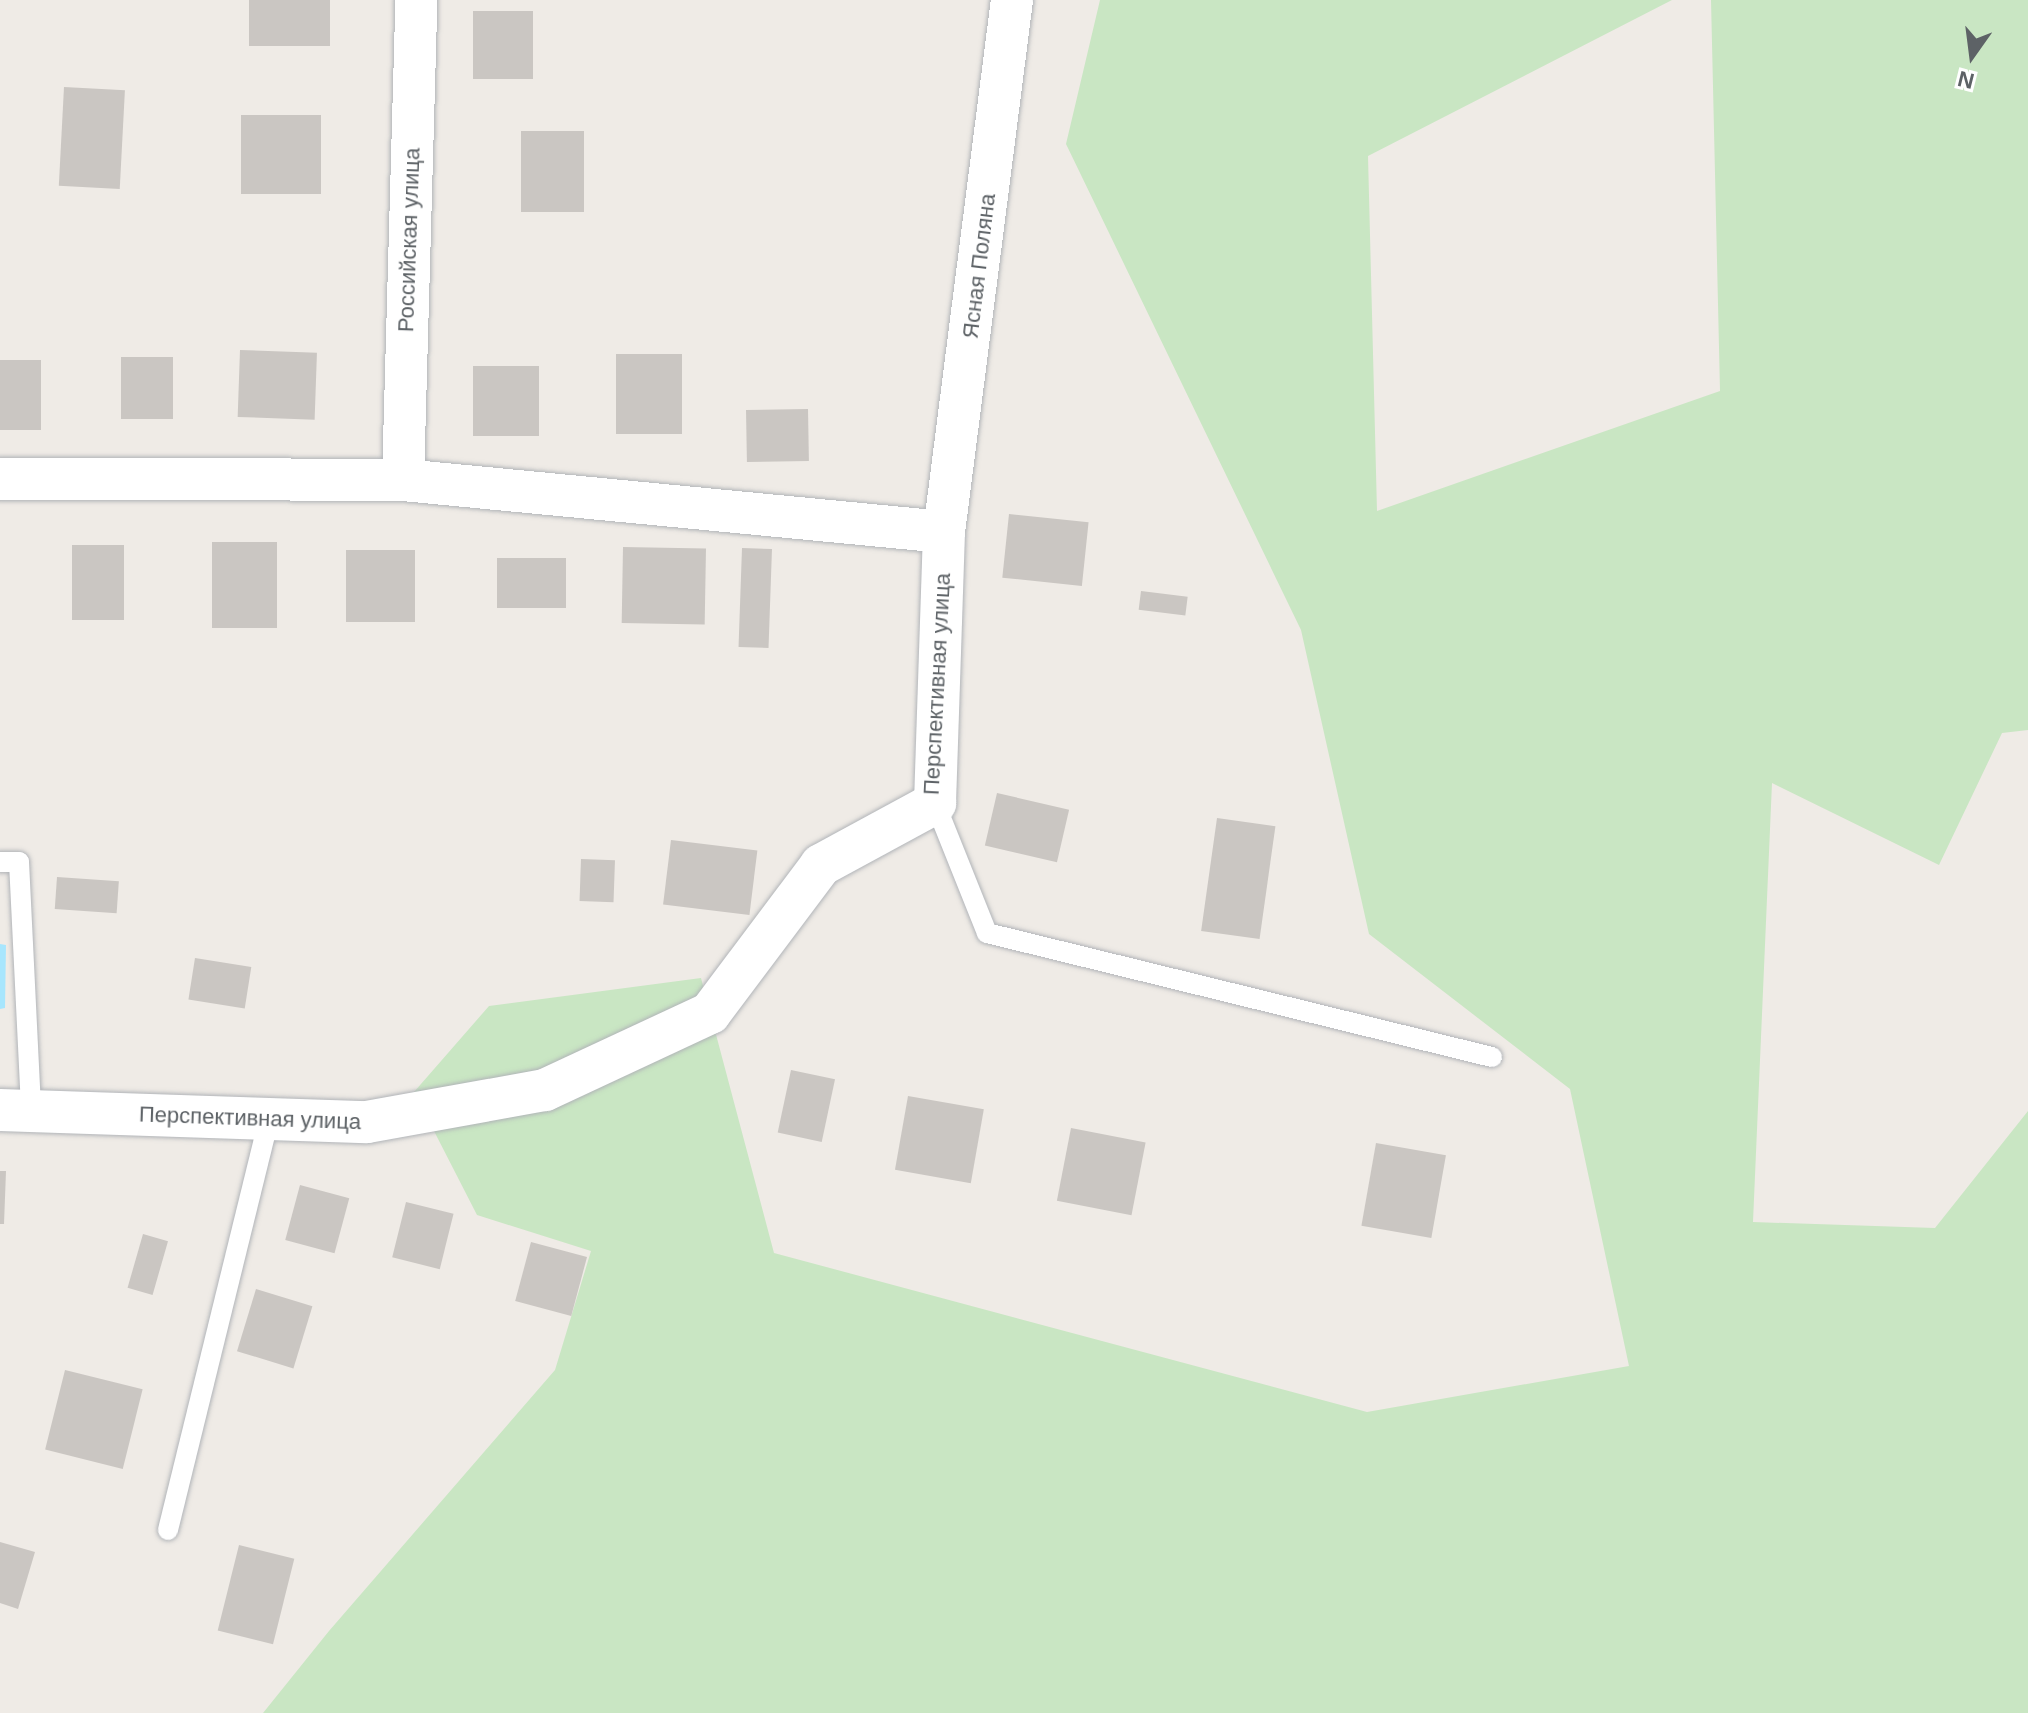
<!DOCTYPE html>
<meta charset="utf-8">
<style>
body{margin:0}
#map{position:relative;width:2028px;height:1713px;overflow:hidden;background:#efebe6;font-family:Helvetica,sans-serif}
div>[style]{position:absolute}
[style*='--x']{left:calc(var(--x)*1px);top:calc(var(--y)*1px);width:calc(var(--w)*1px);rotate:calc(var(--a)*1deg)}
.green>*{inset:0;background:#c9e6c3}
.water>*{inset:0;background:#a8e6fd}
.building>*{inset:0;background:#cac6c2;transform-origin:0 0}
.roads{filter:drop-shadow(0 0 2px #b1b4b8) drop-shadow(0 0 2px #b1b4b8)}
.lane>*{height:20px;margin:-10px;padding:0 10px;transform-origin:10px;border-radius:10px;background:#fff}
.street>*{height:42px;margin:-21px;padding:0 21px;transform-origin:21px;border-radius:21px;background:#fff}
span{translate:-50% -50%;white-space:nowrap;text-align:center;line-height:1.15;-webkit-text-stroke:8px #fff;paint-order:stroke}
.street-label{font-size:22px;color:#5d6266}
.north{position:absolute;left:1932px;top:16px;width:80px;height:80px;-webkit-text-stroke:6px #fff;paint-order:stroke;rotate:194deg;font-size:22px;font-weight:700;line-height:32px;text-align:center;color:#5d6266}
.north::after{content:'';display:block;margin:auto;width:28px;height:36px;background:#5d6266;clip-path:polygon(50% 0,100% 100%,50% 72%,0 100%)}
</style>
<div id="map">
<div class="green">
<i style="clip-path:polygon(1100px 0,1672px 0,1368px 156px,1377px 511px,1720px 391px,1711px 0,2028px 0,2028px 730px,2002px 733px,1939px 865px,1772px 783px,1753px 1222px,1935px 1228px,2028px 1111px,2028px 1713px,263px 1713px,329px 1631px,555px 1370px,591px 1251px,477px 1215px,414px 1092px,489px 1006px,701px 978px,774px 1253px,1367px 1412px,1629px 1366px,1570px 1089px,1369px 934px,1301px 630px,1066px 144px)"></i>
</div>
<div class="water">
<i style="clip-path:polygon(0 944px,6px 945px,5px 1008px,0 1009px)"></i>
</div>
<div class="building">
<i style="left:249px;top:0;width:81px;height:46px"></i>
<i style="left:473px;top:11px;width:60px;height:68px"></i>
<i style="left:64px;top:87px;width:61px;height:99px;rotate:3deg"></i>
<i style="left:241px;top:115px;width:80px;height:79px"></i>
<i style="left:521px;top:131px;width:63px;height:81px"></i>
<i style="left:240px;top:350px;width:77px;height:67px;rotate:2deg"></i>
<i style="left:616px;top:354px;width:66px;height:80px"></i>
<i style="left:121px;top:357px;width:52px;height:62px"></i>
<i style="left:0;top:360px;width:41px;height:70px"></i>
<i style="left:473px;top:366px;width:66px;height:70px"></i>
<i style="left:808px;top:409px;width:52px;height:62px;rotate:89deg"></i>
<i style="left:1009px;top:514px;width:80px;height:64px;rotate:6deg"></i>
<i style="left:212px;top:542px;width:65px;height:86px"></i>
<i style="left:72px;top:545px;width:52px;height:75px"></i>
<i style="left:623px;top:547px;width:83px;height:76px;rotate:1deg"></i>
<i style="left:742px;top:548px;width:30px;height:99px;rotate:2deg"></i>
<i style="left:346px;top:550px;width:69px;height:72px"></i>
<i style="left:566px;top:558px;width:50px;height:69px;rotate:90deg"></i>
<i style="left:1141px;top:591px;width:47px;height:19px;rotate:7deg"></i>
<i style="left:997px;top:793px;width:74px;height:54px;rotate:13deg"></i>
<i style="left:1217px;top:818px;width:59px;height:114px;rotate:8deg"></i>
<i style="left:671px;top:840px;width:87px;height:65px;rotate:7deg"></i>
<i style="left:581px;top:859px;width:34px;height:42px;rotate:2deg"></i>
<i style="left:57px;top:877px;width:62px;height:32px;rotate:4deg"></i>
<i style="left:195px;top:958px;width:57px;height:42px;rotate:9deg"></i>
<i style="left:791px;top:1070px;width:45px;height:64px;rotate:12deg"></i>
<i style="left:908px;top:1096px;width:77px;height:75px;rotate:10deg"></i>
<i style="left:1071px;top:1128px;width:76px;height:74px;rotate:11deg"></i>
<i style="left:1376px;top:1143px;width:71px;height:84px;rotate:10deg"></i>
<i style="clip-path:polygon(0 1171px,6px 1171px,4px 1224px,0 1224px)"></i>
<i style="left:300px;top:1185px;width:51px;height:57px;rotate:15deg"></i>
<i style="left:406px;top:1202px;width:49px;height:57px;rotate:14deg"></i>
<i style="left:143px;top:1234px;width:26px;height:56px;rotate:16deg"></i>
<i style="left:531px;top:1242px;width:58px;height:61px;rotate:15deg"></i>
<i style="left:256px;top:1289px;width:59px;height:65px;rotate:17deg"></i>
<i style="left:65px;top:1370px;width:80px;height:82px;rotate:14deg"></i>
<i style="clip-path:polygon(0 1542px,35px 1552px,18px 1609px,0 1603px)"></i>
<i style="left:239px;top:1545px;width:57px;height:88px;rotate:14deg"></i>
</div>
<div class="roads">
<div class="lane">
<i style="--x:935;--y:803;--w:140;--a:68.2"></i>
<i style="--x:987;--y:933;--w:520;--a:13.8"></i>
<i style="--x:0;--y:862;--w:19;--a:0"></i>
<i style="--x:19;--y:862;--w:248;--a:87.2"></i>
<i style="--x:168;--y:1530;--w:423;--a:-76.2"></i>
</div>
<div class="street">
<i style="--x:0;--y:479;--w:403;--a:0.1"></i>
<i style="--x:403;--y:480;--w:543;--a:5.49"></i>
<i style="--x:403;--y:480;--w:480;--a:-88.4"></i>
<i style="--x:0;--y:1110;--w:367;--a:1.9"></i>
<i style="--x:367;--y:1122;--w:181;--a:-10.2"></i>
<i style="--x:545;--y:1090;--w:182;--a:-25"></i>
<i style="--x:710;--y:1013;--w:185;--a:-53.1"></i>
<i style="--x:821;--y:865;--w:130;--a:-28.5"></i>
<i style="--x:935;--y:803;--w:271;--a:-88.1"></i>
<i style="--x:944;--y:532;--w:536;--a:-82.72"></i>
</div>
</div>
<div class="street-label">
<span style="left:409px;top:240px;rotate:-88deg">Российская улица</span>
<span style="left:979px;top:266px;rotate:-83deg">Ясная Поляна</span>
<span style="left:937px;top:684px;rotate:-87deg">Перспективная улица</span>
<span style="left:250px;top:1118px;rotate:2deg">Перспективная улица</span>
</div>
<div class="north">N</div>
</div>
